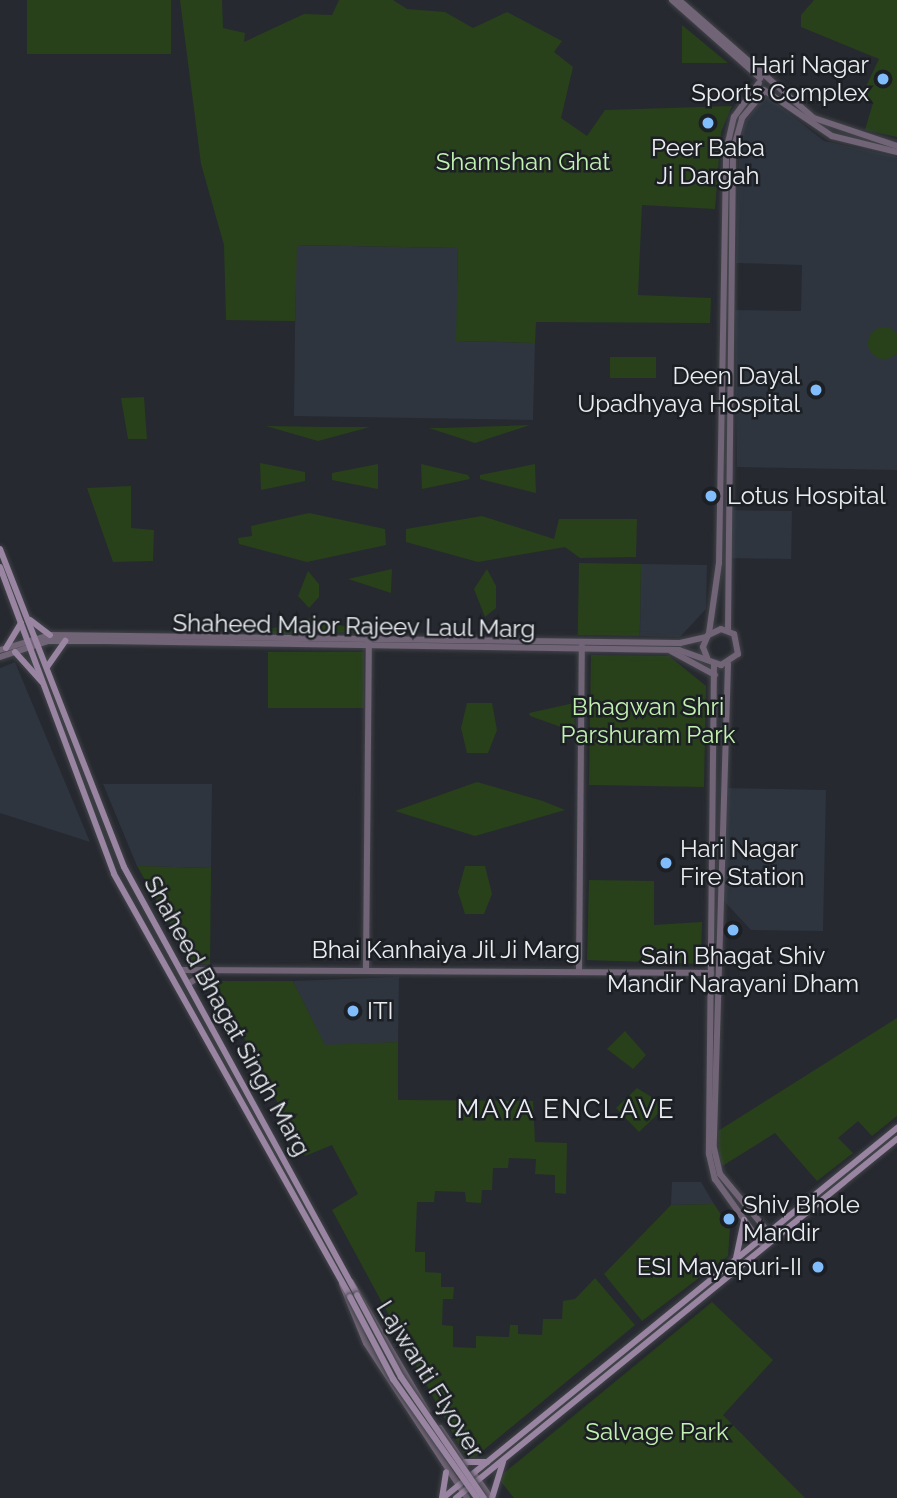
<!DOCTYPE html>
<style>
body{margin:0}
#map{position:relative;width:897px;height:1498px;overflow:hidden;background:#26292f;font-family:Raleway,sans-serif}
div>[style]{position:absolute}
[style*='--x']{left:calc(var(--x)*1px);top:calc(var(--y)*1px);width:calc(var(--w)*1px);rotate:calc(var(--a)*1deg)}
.built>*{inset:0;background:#2e353f;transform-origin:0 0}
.green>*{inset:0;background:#28411b;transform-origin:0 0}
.round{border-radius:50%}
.roads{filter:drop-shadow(0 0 2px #42444a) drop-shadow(0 0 2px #42444a)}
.tertiary>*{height:6px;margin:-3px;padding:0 3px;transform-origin:3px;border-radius:3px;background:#716476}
.secondary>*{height:6px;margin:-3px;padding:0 3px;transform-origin:3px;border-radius:3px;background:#9985a1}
.bridges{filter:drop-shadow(0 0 2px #42444a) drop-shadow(0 0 2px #42444a)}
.secondary-bridge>*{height:6px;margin:-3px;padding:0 3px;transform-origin:3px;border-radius:3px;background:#9985a1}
.dots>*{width:19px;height:19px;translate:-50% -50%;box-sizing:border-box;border:4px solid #1c2025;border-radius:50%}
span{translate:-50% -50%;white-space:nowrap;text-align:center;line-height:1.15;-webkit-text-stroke:5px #1c2025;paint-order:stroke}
.poi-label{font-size:24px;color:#ebedf1}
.right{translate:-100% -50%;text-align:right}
.left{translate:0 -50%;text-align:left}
.park-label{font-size:24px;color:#c3f1af}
.street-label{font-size:24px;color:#ebedf1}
.neighbourhood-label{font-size:26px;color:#ebedf1;letter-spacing:2px}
</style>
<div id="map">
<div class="built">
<i style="clip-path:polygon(765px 95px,824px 141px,897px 157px,897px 470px,737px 467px,735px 310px,801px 311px,802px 265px,736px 263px,740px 128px)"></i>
<i style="clip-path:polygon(296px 245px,458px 248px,457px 341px,535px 343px,533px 420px,294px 416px)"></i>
<i style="left:728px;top:510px;width:64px;height:48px;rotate:1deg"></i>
<i style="clip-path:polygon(641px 564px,707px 565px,706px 609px,680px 637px,640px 636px)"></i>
<i style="clip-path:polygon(15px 662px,90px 842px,0 813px,0 668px)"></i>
<i style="clip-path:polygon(103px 784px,212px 784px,211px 868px,137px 866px)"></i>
<i style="clip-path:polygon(724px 788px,826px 790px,823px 931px,751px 930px,723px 900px)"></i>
<i style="clip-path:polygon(399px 977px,398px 1042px,325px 1046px,293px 981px)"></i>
<i style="clip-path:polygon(672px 1182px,701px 1182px,714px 1204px,671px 1205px)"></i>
</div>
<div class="green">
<i style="left:27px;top:0;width:144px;height:54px"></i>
<i style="clip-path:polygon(180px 0,222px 0,223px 28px,245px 33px,244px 42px,304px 14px,332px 15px,339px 0,393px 0,407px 9px,445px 12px,473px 28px,507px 12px,562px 41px,554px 52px,573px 67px,561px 118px,587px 136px,605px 110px,732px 106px,721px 132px,715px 209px,642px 205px,638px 295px,711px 298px,710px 323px,536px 322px,535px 343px,456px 341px,458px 248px,297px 245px,295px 321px,226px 320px,224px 245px,201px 164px)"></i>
<i style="clip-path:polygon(814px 0,897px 0,897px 137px,865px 130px,873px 103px,860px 99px,879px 59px,801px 27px,801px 15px)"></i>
<i style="clip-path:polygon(682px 25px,728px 63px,682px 63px)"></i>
<i class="round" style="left:868px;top:327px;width:32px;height:32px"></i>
<i style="left:610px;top:357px;width:46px;height:21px"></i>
<i style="clip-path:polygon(144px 397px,147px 439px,128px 439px,121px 398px)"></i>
<i style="clip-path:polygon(530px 425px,475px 443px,429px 428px,442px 428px)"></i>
<i style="clip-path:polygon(266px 426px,330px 427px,370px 427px,318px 441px)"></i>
<i style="clip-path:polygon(260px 463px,305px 472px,305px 481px,261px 490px)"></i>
<i style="clip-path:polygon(378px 464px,378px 489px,332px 480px,332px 473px)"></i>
<i style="clip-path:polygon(421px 464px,468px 475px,470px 479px,422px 489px)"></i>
<i style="clip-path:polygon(535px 464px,536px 493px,480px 479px,480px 475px)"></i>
<i style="clip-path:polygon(131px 486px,131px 528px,154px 530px,153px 561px,113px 562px,87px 488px)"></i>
<i style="clip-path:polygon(309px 513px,385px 529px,386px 545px,307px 562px,239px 544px,238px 538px,252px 536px,251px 526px)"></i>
<i style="clip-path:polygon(482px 516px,554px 539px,559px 519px,637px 519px,636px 557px,580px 558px,565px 547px,478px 562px,406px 542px,406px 529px)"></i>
<i style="left:579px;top:563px;width:62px;height:72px;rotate:1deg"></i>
<i style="clip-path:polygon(392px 569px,391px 593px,348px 579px)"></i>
<i style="clip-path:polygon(487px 569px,496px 586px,496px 608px,485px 617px,474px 589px)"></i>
<i style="clip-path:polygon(308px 571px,319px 584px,319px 597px,309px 608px,298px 596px)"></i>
<i style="clip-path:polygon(308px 618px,365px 631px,369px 632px,253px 634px)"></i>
<i style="left:364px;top:652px;width:56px;height:96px;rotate:90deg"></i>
<i style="clip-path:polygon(591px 655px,669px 656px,706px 686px,704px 787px,589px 785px)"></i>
<i style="clip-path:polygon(467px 703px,492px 703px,497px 730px,488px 753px,467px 753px,461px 728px)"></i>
<i style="clip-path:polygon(574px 703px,575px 732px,530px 716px,529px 713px)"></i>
<i style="clip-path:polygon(477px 782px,543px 801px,565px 810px,475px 836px,395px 811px)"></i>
<i style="clip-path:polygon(137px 866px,211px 868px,210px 964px,193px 964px)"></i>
<i style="clip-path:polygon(465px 866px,485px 866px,492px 894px,484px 914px,465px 914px,458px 892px)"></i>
<i style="clip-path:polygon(589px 880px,654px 881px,654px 925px,702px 922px,701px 964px,587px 960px)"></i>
<i style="clip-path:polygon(215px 981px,293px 981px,325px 1045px,398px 1042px,398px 1100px,533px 1101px,535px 1142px,567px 1143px,566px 1194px,555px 1193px,555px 1175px,535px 1174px,536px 1159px,509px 1158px,508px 1168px,493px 1168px,492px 1190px,482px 1190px,481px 1203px,466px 1202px,465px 1192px,435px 1191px,434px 1202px,417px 1202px,415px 1252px,425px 1252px,425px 1272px,441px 1273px,441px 1287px,454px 1287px,453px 1299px,443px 1299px,442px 1325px,453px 1326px,453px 1347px,476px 1348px,476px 1336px,509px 1337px,510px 1325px,518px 1325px,518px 1334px,542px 1335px,543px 1319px,562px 1319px,563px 1301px,575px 1299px,595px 1278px,635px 1325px,474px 1458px,465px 1456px,332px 1210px,358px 1194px,332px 1145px,305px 1156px)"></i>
<i style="clip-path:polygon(897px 1018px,897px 1116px,872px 1136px,858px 1121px,838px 1138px,853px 1153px,817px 1181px,775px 1133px,719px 1168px,718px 1131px)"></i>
<i style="clip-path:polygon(625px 1031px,646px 1055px,633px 1069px,607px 1049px)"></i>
<i style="clip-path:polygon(637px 1088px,666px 1106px,639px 1132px,616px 1108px)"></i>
<i style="clip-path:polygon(714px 1204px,730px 1228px,728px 1256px,642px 1321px,604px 1274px,671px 1205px)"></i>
<i style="clip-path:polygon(712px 1302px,773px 1360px,723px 1415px,805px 1498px,514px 1498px,498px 1478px)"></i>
</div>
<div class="roads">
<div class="tertiary">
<i style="--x:672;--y:0;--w:118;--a:41.6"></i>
<i style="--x:679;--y:0;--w:179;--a:41.2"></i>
<i style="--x:814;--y:118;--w:88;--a:18.6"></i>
<i style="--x:764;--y:90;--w:82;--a:34.1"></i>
<i style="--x:832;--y:136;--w:67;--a:13.8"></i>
<i style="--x:728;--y:630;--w:480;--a:-89.4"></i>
<i style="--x:733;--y:150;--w:33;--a:-74"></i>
<i style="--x:742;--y:118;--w:35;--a:-50"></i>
<i style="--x:709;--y:633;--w:71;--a:-81.9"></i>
<i style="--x:719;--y:563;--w:412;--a:-89"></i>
<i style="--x:726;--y:151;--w:35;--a:-77"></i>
<i style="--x:734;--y:117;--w:42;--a:-53.7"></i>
<i style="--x:0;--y:650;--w:52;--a:-16.7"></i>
<i style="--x:50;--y:635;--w:630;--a:0.73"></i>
<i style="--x:680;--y:643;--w:26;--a:-13"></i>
<i style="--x:671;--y:651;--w:50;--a:28.6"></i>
<i style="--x:0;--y:657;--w:51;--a:-18.4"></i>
<i style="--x:48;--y:641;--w:58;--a:0"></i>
<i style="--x:106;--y:641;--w:573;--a:0.9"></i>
<i style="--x:679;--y:650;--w:45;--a:19.7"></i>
<i style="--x:721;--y:665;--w:20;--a:-33"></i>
<i style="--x:738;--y:654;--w:20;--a:-101"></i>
<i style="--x:734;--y:634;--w:14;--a:-159"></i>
<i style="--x:721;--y:629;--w:14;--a:155"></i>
<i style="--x:708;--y:635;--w:13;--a:113"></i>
<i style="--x:703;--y:647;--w:14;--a:69"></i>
<i style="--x:714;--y:663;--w:491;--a:90.6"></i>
<i style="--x:709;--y:1154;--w:26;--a:77"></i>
<i style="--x:715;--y:1179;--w:79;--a:54.3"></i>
<i style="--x:728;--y:664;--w:484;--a:91.7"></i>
<i style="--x:714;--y:1148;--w:27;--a:77"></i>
<i style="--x:720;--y:1174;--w:85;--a:50.3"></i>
<i style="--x:366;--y:969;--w:327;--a:-89.5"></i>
<i style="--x:181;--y:970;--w:530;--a:0.32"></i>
<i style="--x:579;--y:970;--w:324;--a:-89.5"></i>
<i style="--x:188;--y:984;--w:24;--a:-33"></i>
<i style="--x:351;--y:1282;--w:150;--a:59.5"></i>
<i style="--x:342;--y:1284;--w:64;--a:67.9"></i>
<i style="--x:366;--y:1343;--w:185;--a:56.9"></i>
<i style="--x:440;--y:1428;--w:45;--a:56"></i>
<i style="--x:474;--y:1474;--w:29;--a:55"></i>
</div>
<div class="secondary">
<i style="--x:0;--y:549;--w:341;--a:68.7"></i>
<i style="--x:124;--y:867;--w:487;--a:61.4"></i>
<i style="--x:0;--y:567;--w:327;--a:69.6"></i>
<i style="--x:114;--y:874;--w:484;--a:60.8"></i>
<i style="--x:30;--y:620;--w:25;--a:37"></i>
<i style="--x:6;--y:648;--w:29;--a:-59"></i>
<i style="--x:15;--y:652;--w:40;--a:48"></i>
<i style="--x:47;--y:667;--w:32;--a:-55"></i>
<i style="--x:736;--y:1258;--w:39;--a:-78"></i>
<i style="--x:465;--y:1462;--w:22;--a:0"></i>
<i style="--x:442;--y:1498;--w:26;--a:-81"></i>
<i style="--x:443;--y:1498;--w:586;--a:-39.18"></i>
<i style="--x:456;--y:1498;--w:569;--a:-39.15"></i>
<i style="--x:492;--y:1498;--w:38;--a:-73"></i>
</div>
</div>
<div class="bridges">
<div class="secondary-bridge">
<i style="--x:357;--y:1295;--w:93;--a:61.8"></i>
<i style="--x:401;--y:1377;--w:147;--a:55.6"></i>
<i style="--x:350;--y:1297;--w:93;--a:62.3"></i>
<i style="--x:393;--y:1379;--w:146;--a:54.8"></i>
</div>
</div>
<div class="dots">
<i style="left:883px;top:79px;background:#80bdfa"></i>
<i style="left:708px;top:123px;background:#80bdfa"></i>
<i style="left:816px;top:390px;background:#80bdfa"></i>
<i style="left:711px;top:496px;background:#80bdfa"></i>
<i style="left:666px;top:863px;background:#80bdfa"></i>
<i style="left:733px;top:930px;background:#80bdfa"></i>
<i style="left:353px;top:1011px;background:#80bdfa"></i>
<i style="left:729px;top:1219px;background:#80bdfa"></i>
<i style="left:818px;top:1267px;background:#80bdfa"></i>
</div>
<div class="poi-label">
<span class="right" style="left:869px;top:79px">Hari Nagar<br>Sports Complex</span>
<span style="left:708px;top:162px">Peer Baba<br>Ji Dargah</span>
<span class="right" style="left:800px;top:390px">Deen Dayal<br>Upadhyaya Hospital</span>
<span class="left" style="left:727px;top:496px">Lotus Hospital</span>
<span class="left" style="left:680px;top:863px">Hari Nagar<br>Fire Station</span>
<span style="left:733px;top:970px">Sain Bhagat Shiv<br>Mandir Narayani Dham</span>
<span class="left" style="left:367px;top:1011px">ITI</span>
<span class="left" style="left:743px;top:1219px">Shiv Bhole<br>Mandir</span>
<span class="right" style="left:802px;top:1267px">ESI Mayapuri-II</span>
</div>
<div class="park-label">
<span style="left:523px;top:162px">Shamshan Ghat</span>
<span style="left:648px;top:721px">Bhagwan Shri<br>Parshuram Park</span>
<span style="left:657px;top:1432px">Salvage Park</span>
</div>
<div class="street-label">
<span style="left:354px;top:626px;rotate:1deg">Shaheed Major Rajeev Laul Marg</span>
<span style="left:446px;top:950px">Bhai Kanhaiya Jil Ji Marg</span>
<span style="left:227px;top:1016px;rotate:61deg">Shaheed Bhagat Singh Marg</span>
<span style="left:430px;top:1379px;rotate:58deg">Lajwanti Flyover</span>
</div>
<div class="neighbourhood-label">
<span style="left:566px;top:1110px">MAYA ENCLAVE</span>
</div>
</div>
